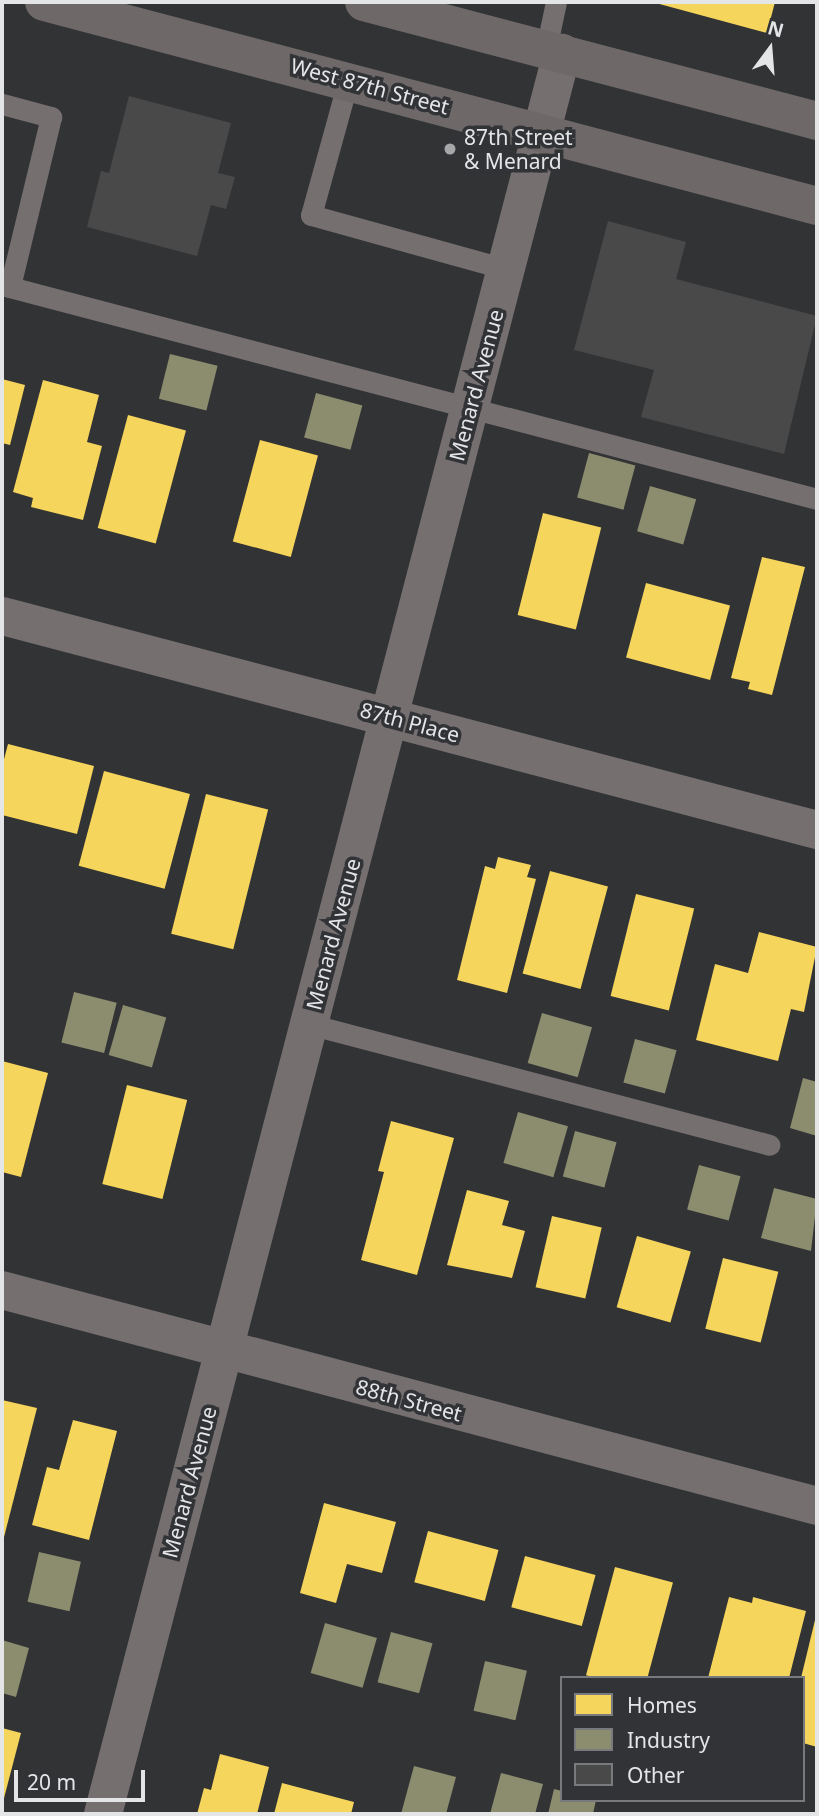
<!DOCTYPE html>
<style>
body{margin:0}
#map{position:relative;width:819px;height:1816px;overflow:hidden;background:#323335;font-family:"Noto Sans",sans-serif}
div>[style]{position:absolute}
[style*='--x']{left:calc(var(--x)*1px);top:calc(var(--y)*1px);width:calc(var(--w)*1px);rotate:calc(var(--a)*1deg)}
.homes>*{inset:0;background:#f6d55c;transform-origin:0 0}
.industry>*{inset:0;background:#8c8c6e;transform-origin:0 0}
.building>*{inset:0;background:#49494a}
.service>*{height:21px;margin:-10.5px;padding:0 10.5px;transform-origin:10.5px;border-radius:10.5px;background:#756f70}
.minor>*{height:38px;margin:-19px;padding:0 19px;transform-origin:19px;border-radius:19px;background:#756f70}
.secondary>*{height:38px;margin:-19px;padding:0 19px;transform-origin:19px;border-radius:19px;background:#6e6968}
.dots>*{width:19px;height:19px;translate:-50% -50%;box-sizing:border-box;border:4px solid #313336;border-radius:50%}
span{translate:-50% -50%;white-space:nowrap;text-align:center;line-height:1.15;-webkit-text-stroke:7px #313336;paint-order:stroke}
.street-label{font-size:21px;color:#e4e5e7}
.poi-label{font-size:21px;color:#e4e5e7}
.left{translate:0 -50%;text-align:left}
.frame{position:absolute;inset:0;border:4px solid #e4e5e7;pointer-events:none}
.legend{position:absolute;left:560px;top:1676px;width:245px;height:126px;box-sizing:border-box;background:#313336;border:2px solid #797a7d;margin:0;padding:9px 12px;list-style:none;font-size:21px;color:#e4e5e7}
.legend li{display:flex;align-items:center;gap:14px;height:35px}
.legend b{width:35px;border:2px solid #797a7d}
.north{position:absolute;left:735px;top:14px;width:70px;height:70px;-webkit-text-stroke:5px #313336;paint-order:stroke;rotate:16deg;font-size:19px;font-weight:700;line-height:28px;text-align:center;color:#e4e5e7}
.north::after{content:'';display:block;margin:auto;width:24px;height:32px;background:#e4e5e7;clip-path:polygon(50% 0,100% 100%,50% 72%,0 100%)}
.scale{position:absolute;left:14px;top:1770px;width:131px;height:32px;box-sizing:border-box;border:4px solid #e4e5e7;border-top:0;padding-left:9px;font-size:21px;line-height:24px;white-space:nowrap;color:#e4e5e7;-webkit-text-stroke:5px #313336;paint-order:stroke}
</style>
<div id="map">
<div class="homes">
<i style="clip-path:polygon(652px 2px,775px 2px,767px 33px)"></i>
<i style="clip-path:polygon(2px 379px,25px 385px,10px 445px,2px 443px)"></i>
<i style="clip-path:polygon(43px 380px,99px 395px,87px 442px,102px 446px,83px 520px,31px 507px,33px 498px,13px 492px)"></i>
<i style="left:128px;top:415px;width:60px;height:117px;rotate:15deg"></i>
<i style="left:260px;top:440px;width:60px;height:105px;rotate:15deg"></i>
<i style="left:543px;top:513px;width:60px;height:105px;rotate:14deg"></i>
<i style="clip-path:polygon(762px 557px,805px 567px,772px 695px,748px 689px,750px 682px,731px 678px)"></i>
<i style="left:646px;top:583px;width:87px;height:77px;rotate:15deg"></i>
<i style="clip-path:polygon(8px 744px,94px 766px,77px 834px,2px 815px,2px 767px)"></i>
<i style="left:104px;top:771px;width:89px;height:98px;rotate:15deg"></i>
<i style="left:206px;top:794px;width:64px;height:144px;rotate:14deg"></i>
<i style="clip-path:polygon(498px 857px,531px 865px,527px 877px,536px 879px,507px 993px,457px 980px,485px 866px,495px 869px)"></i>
<i style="left:550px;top:871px;width:60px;height:106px;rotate:15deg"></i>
<i style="left:636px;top:894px;width:60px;height:105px;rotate:14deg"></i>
<i style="clip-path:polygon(759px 932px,817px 947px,804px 1012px,791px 1009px,778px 1061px,696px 1040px,715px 964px,748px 973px)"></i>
<i style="clip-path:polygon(2px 1061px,48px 1073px,21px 1177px,2px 1172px)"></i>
<i style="left:127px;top:1085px;width:62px;height:102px;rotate:14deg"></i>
<i style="clip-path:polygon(391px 1121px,454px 1138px,417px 1275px,361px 1260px,384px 1172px,378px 1171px)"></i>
<i style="clip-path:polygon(467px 1190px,509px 1201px,502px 1225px,525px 1231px,512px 1278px,447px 1265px)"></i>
<i style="left:552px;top:1216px;width:51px;height:73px;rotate:13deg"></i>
<i style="left:637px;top:1236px;width:56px;height:74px;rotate:16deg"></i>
<i style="left:723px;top:1258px;width:57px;height:73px;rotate:14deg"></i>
<i style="clip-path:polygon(2px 1400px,37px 1408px,3px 1541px,2px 1541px)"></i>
<i style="clip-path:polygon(73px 1420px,117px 1431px,89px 1540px,32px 1525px,47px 1467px,59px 1470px)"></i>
<i style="clip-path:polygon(324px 1503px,396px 1522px,382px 1573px,347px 1564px,336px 1603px,300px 1593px)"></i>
<i style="left:428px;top:1531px;width:73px;height:53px;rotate:15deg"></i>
<i style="left:525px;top:1556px;width:73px;height:53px;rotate:15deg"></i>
<i style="left:615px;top:1567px;width:60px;height:112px;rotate:15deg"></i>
<i style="clip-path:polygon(729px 1597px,752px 1603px,753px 1597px,806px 1611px,789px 1678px,708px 1678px)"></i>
<i style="clip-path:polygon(815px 1620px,817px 1621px,817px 1747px,803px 1743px,801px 1678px)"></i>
<i style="clip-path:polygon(2px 1728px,21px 1733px,3px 1802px,2px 1802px)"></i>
<i style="clip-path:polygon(220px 1754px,269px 1767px,257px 1814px,197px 1814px,204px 1788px,211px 1790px)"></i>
<i style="clip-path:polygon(282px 1783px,354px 1802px,351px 1814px,274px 1814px)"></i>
</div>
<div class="industry">
<i style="left:170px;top:354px;width:49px;height:46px;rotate:14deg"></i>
<i style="left:316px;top:393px;width:48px;height:46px;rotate:15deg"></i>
<i style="left:589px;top:453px;width:48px;height:46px;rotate:15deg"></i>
<i style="left:650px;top:486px;width:48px;height:47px;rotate:16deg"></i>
<i style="left:74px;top:992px;width:44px;height:52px;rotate:14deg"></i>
<i style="left:123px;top:1005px;width:45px;height:52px;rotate:16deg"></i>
<i style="left:542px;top:1013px;width:52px;height:52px;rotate:16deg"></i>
<i style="left:635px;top:1039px;width:43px;height:45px;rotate:15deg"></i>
<i style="clip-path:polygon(803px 1078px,817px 1082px,817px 1136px,790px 1128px)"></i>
<i style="left:518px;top:1112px;width:52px;height:53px;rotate:16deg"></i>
<i style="left:575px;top:1131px;width:43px;height:47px;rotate:15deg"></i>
<i style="left:699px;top:1165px;width:43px;height:46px;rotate:15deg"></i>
<i style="clip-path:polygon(774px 1188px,817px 1199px,811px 1251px,761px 1238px)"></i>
<i style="left:39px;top:1552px;width:43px;height:51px;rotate:13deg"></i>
<i style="left:325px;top:1623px;width:54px;height:52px;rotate:16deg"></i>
<i style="left:391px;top:1632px;width:43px;height:52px;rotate:15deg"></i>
<i style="clip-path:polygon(2px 1640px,29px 1648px,16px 1697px,2px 1693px)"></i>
<i style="left:485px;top:1661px;width:43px;height:51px;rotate:13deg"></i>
<i style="clip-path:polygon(414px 1766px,456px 1777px,446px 1814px,401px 1814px)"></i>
<i style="clip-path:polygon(501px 1773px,543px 1784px,535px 1814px,490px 1814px)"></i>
<i style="clip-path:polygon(554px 1789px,562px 1791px,562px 1800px,596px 1800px,593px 1814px,548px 1814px)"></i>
</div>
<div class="building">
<i style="clip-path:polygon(129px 96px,231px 123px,218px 173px,235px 177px,226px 209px,211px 205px,197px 256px,87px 227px,101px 171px,109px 173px)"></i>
<i style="clip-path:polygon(608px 221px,686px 242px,676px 279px,817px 316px,784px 454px,641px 417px,654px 370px,574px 350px)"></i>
</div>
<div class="service">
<i style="--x:546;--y:49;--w:48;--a:-78"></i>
<i style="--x:348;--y:81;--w:139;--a:105.4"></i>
<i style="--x:311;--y:215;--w:202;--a:15.5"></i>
<i style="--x:2;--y:104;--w:51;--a:14.9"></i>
<i style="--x:51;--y:117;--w:175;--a:103.6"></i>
<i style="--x:2;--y:285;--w:843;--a:14.71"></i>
<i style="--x:309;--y:1024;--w:476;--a:14.7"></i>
</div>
<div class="minor">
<i style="--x:2;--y:616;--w:843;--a:14.71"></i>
<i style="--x:2;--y:1290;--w:843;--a:14.84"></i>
<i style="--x:103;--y:1814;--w:1820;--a:-75.39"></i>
</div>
<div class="secondary">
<i style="--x:44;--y:2;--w:799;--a:14.78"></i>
<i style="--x:364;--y:2;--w:468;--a:14.7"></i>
</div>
<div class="dots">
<i style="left:450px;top:149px;background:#a6a7a9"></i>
</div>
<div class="street-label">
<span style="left:370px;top:86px;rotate:15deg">West 87th Street</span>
<span style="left:476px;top:385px;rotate:-75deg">Menard Avenue</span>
<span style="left:410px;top:722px;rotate:15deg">87th Place</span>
<span style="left:333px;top:934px;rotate:-75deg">Menard Avenue</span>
<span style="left:409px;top:1400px;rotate:15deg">88th Street</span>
<span style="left:189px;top:1482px;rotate:-75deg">Menard Avenue</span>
</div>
<div class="poi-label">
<span class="left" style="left:464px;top:149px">87th Street<br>&amp; Menard</span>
</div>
<div class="frame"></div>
<ul class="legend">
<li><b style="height:19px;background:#f6d55c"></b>Homes</li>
<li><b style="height:19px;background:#8c8c6e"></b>Industry</li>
<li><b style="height:19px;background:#49494a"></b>Other</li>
</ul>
<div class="north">N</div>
<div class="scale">20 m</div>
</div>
